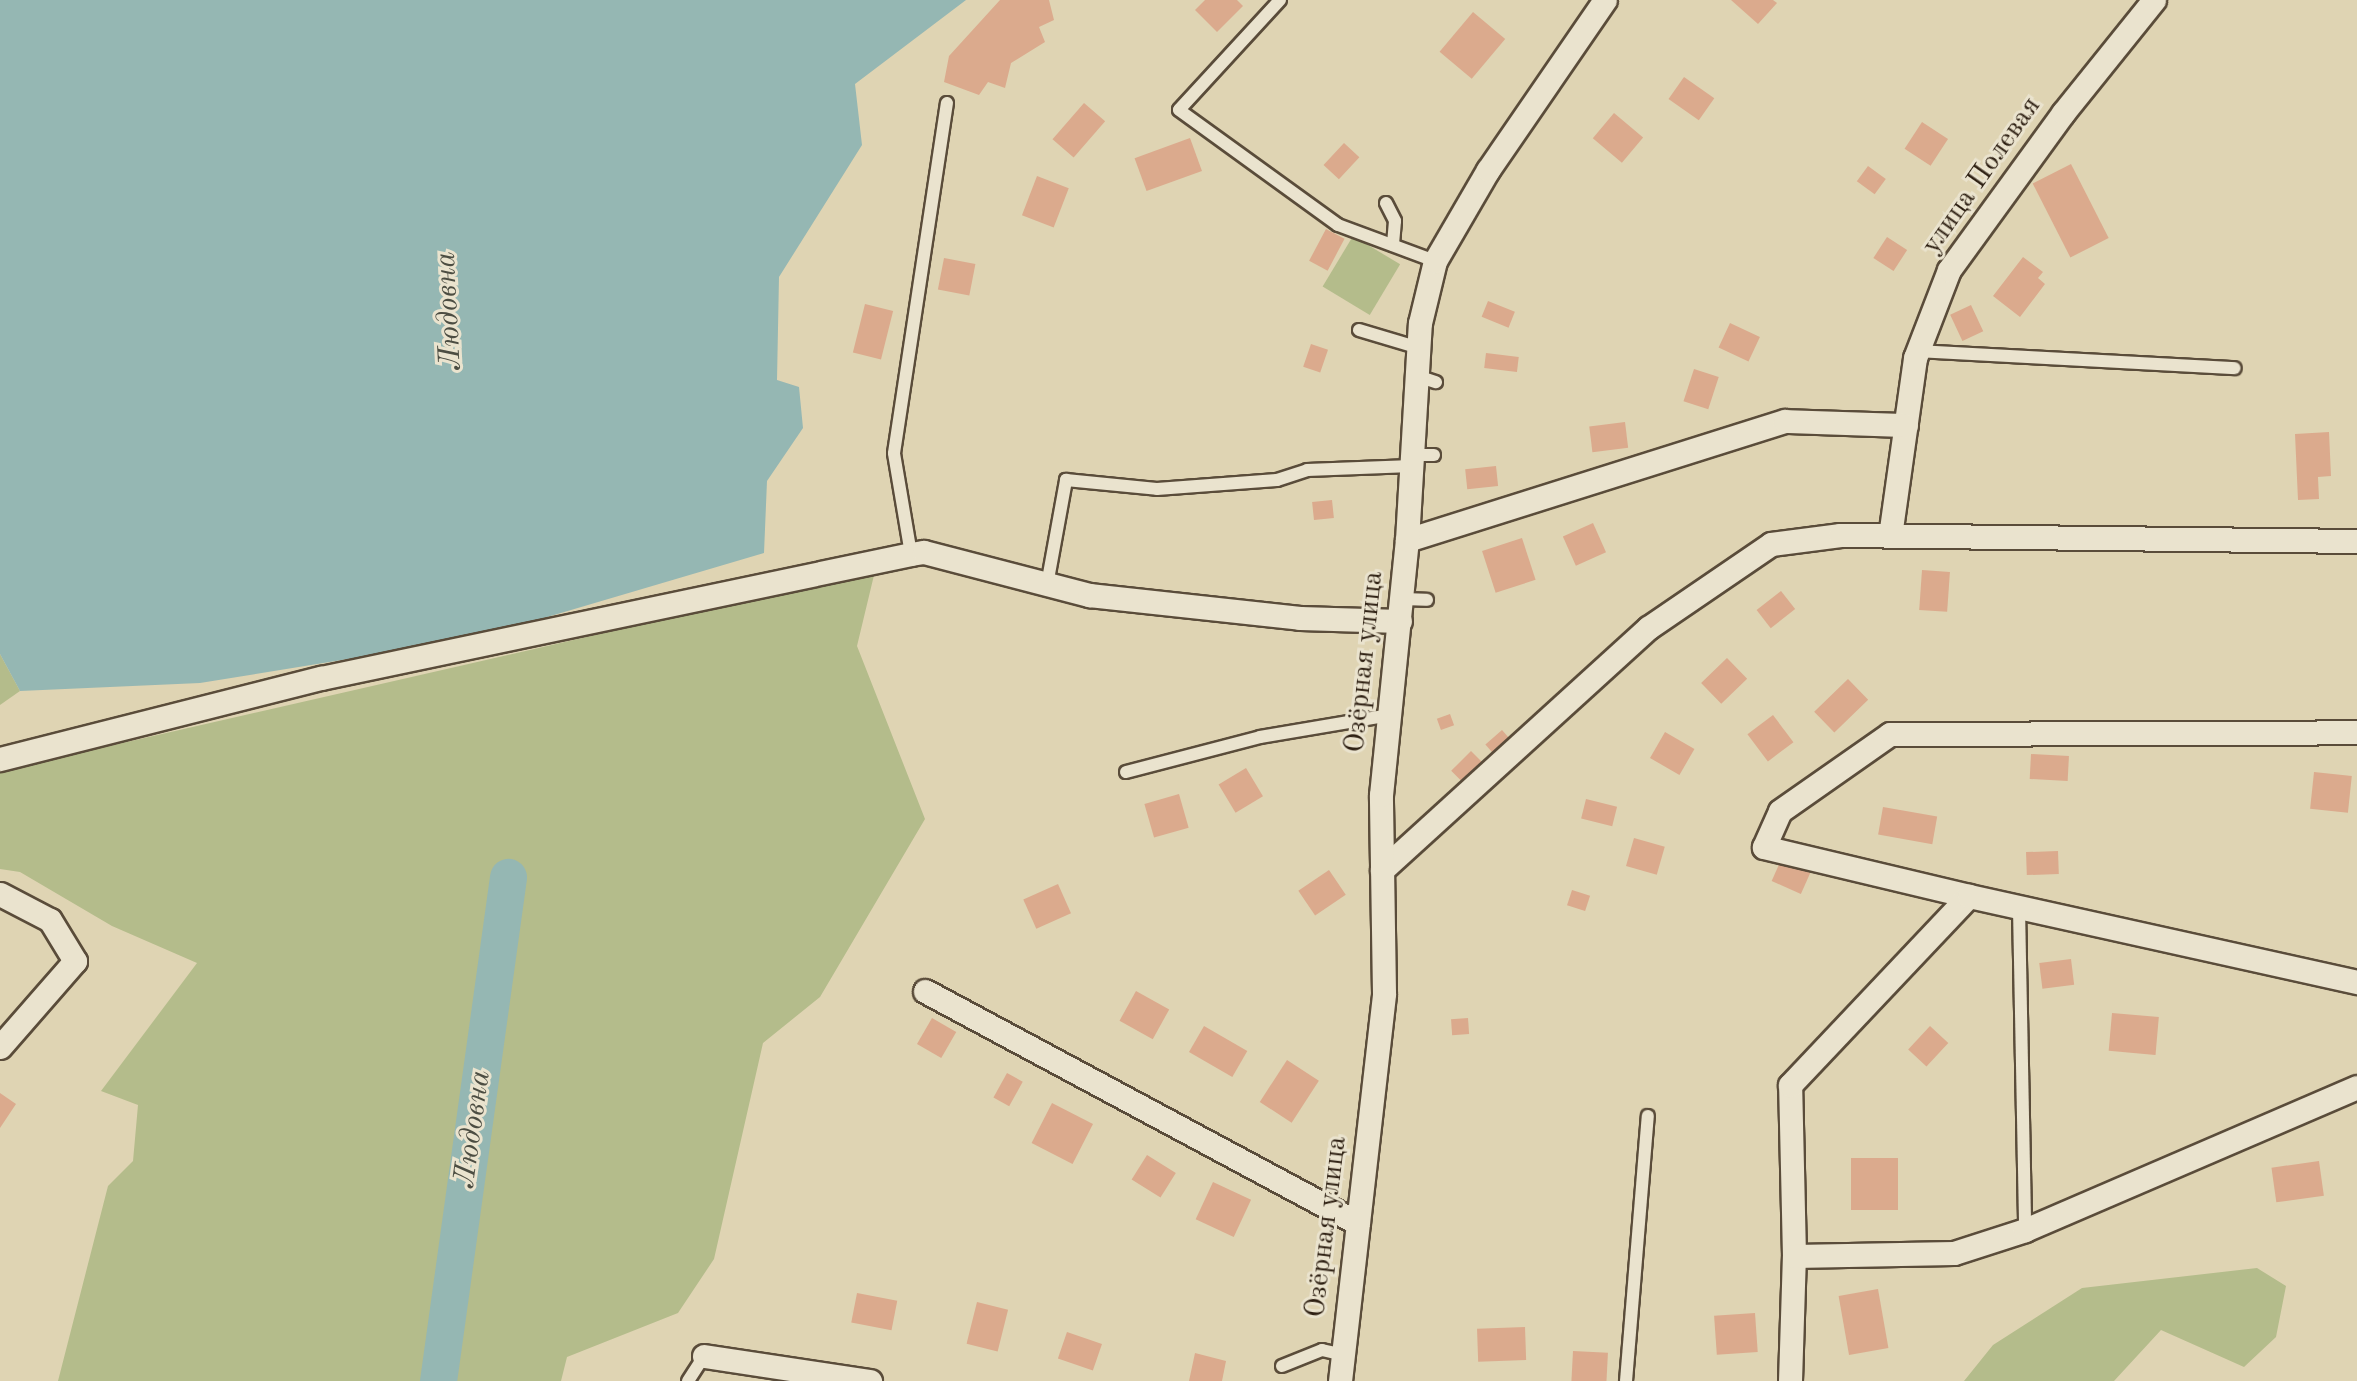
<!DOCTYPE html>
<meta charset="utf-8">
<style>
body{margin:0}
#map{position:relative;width:2357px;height:1381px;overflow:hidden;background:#dfd4b3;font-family:"Old Standard TT",serif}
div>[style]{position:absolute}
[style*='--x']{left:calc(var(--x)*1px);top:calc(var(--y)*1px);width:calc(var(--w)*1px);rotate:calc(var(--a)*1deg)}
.green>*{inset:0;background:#b4bc8b;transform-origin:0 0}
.water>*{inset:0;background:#95b7b3}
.river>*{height:37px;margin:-18.5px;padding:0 18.5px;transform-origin:18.5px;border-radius:18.5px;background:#95b7b3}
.building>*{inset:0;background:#dbaa8d;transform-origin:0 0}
.roads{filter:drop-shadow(2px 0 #5a4c3a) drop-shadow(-2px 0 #5a4c3a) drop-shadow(0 2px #5a4c3a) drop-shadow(0 -2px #5a4c3a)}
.lane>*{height:12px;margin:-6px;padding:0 6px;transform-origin:6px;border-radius:6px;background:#eae3ce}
.street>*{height:23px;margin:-11.5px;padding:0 11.5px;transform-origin:11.5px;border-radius:11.5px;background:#eae3ce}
span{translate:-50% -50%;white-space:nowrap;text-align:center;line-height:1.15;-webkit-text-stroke:6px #eae3ce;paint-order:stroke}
.street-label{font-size:28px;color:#2d1f12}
.water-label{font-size:30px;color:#4c4d42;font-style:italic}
</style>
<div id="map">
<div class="green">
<i style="left:1353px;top:236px;width:55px;height:59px;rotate:31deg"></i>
<i style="clip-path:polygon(875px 571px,857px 646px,925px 819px,820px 997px,763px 1043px,714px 1259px,678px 1313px,567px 1357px,561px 1381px,58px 1381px,108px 1186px,133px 1161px,138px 1105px,101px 1091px,197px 963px,112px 926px,20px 872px,0 869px,0 771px)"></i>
<i style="clip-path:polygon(0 654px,20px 691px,0 705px)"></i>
<i style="clip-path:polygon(2257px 1268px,2286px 1286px,2276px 1337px,2244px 1367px,2161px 1330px,2114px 1381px,1964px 1381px,1993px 1345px,2082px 1288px)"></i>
</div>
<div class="water">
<i style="clip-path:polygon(0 0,966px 0,855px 84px,862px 145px,779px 277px,777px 380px,799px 387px,803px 428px,767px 481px,764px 553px,527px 623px,385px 653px,200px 683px,20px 691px,0 654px)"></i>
</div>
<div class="river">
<i style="--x:438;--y:1381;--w:509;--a:-82.09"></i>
</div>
<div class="building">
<i style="clip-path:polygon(1000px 0,1049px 0,1054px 20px,1039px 27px,1045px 42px,1011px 63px,1005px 88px,988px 82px,979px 95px,944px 82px,949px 56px)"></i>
<i style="clip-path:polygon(1205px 0,1237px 0,1243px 6px,1217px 32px,1195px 10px)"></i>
<i style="clip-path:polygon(1731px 0,1773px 0,1777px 3px,1758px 24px)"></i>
<i style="left:1473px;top:12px;width:42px;height:52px;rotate:40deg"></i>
<i style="left:1684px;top:77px;width:37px;height:27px;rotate:35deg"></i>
<i style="left:1084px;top:103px;width:28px;height:48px;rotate:41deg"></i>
<i style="left:1614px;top:113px;width:38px;height:33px;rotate:40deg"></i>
<i style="left:1922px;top:122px;width:31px;height:32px;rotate:33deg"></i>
<i style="left:1190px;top:138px;width:35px;height:59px;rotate:70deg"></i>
<i style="left:1344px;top:143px;width:21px;height:30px;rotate:43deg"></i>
<i style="left:2071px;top:164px;width:83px;height:43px;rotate:63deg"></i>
<i style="left:1868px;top:166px;width:22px;height:19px;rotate:36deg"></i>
<i style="left:1037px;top:176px;width:34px;height:42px;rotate:21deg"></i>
<i style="left:1326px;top:229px;width:21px;height:36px;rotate:28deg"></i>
<i style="left:1887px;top:237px;width:24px;height:25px;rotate:33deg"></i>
<i style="clip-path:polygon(2023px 257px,2043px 272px,2038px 278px,2045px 284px,2020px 317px,1993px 296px)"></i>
<i style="left:944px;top:258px;width:32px;height:32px;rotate:11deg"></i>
<i style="left:1488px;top:301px;width:29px;height:17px;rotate:22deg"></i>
<i style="left:865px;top:304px;width:29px;height:50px;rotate:14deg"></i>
<i style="left:1971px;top:305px;width:29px;height:23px;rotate:65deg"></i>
<i style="left:1730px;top:323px;width:33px;height:27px;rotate:25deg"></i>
<i style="left:1311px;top:344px;width:18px;height:24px;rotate:19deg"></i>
<i style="left:1486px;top:353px;width:33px;height:15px;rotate:7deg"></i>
<i style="left:1694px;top:369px;width:26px;height:34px;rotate:18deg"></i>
<i style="left:1625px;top:422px;width:26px;height:36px;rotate:83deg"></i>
<i style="clip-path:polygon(2329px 432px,2331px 476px,2318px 477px,2319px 499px,2298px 500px,2295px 434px)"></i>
<i style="left:1496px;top:466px;width:20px;height:31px;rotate:84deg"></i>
<i style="left:1332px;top:500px;width:18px;height:20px;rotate:84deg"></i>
<i style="left:1593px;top:523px;width:32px;height:33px;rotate:66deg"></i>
<i style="left:1522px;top:538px;width:44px;height:42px;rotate:72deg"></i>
<i style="left:1922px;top:570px;width:28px;height:40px;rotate:4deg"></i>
<i style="left:1781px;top:591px;width:23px;height:31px;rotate:52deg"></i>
<i style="left:1727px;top:658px;width:29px;height:36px;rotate:46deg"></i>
<i style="left:1848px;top:679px;width:29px;height:47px;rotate:46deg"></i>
<i style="left:1450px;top:714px;width:12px;height:14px;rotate:70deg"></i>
<i style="left:1773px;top:715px;width:34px;height:32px;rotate:53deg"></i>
<i style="left:1502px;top:730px;width:11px;height:22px;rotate:49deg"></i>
<i style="left:1665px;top:732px;width:34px;height:30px;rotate:30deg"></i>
<i style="left:1471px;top:751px;width:18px;height:28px;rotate:45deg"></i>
<i style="left:2031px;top:754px;width:38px;height:25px;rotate:3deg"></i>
<i style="left:1246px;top:768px;width:33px;height:32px;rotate:59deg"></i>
<i style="left:2314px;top:772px;width:38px;height:37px;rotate:6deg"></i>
<i style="left:1179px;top:794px;width:35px;height:36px;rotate:74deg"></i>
<i style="left:1586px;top:799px;width:32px;height:20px;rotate:14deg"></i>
<i style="left:1883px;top:807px;width:55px;height:28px;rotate:10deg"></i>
<i style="left:1634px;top:838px;width:32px;height:29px;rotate:16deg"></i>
<i style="left:2058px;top:851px;width:23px;height:32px;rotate:88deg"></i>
<i style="left:1781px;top:860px;width:32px;height:23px;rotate:24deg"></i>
<i style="left:1329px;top:870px;width:30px;height:37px;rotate:56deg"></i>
<i style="left:1058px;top:884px;width:32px;height:38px;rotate:66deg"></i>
<i style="left:1572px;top:890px;width:19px;height:16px;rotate:18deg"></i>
<i style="left:2071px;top:959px;width:26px;height:32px;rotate:83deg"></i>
<i style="left:1136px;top:991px;width:38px;height:34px;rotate:29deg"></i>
<i style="left:2112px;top:1013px;width:47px;height:38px;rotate:5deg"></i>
<i style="left:932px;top:1018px;width:28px;height:30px;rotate:30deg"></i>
<i style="left:1468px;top:1018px;width:16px;height:17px;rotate:86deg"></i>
<i style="left:1204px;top:1026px;width:50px;height:30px;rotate:30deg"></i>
<i style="left:1930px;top:1026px;width:25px;height:32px;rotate:43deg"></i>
<i style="left:1287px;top:1060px;width:38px;height:50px;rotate:33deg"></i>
<i style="left:1007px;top:1073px;width:18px;height:28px;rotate:29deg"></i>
<i style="clip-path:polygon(0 1093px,16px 1104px,0 1128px)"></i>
<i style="left:1052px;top:1103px;width:46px;height:45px;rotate:27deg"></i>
<i style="left:1147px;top:1155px;width:34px;height:29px;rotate:32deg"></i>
<i style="left:1851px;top:1158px;width:47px;height:52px"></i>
<i style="left:2319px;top:1161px;width:35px;height:48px;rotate:82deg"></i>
<i style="left:1213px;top:1182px;width:42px;height:41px;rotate:25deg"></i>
<i style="left:1878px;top:1289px;width:60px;height:40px;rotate:80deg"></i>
<i style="left:857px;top:1293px;width:41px;height:30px;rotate:11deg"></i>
<i style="left:977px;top:1302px;width:32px;height:43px;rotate:14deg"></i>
<i style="left:1755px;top:1313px;width:39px;height:41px;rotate:86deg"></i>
<i style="left:1525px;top:1327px;width:33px;height:48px;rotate:88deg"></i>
<i style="left:1067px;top:1332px;width:37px;height:28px;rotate:19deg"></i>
<i style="left:1573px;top:1351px;width:35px;height:30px;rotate:3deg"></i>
<i style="clip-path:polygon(1195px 1353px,1226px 1361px,1222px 1381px,1189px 1381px)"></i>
</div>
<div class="roads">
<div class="lane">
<i style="--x:1280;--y:0;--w:149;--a:132.6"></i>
<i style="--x:1179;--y:110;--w:196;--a:35.9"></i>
<i style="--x:1338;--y:225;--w:103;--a:20.4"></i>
<i style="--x:1386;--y:203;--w:20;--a:63"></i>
<i style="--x:1395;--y:221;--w:24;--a:95"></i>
<i style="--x:1359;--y:330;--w:63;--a:16.7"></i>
<i style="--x:1918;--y:351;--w:317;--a:3.1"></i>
<i style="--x:1417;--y:376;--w:20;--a:18"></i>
<i style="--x:1413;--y:455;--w:21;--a:0"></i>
<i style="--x:911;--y:554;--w:102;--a:-99.6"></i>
<i style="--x:894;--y:453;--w:354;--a:-81.4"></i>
<i style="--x:1047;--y:585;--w:107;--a:-79.7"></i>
<i style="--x:1066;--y:480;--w:91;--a:5.6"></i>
<i style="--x:1157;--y:489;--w:120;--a:-4.3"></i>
<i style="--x:1277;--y:480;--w:32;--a:-18"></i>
<i style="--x:1307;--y:470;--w:105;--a:-2.2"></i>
<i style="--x:1402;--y:599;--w:25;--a:2"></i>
<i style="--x:1126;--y:772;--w:138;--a:-14.6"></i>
<i style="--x:1260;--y:737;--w:132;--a:-9.6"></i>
<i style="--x:2019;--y:908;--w:322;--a:88.9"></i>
<i style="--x:1282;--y:1366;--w:43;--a:-21.8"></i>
<i style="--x:1322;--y:1350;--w:22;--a:13"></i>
<i style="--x:688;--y:1381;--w:30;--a:-57"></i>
<i style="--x:1626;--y:1381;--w:266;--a:-85.3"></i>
</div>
<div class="street">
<i style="--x:1890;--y:536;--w:180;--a:-82"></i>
<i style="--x:1915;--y:358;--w:94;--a:-68.9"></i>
<i style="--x:1949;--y:270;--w:194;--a:-54"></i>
<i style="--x:2063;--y:113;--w:145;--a:-51.2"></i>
<i style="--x:1407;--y:540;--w:396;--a:-17.5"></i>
<i style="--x:1785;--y:421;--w:121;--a:1.9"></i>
<i style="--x:0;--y:759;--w:331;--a:-14.2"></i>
<i style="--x:321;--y:678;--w:603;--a:-11.87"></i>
<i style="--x:911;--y:554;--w:13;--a:-9"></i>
<i style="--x:924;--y:552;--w:171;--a:14.6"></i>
<i style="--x:1089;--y:595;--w:212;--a:6.2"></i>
<i style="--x:1300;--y:618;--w:100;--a:1.7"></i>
<i style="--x:1382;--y:870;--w:360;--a:-42.3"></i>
<i style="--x:1648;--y:628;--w:149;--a:-34.3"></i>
<i style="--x:1771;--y:544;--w:70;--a:-7.4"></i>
<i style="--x:1840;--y:535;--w:517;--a:0.66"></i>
<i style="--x:0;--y:894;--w:56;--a:27.5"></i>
<i style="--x:50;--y:920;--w:48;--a:58.6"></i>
<i style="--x:75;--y:961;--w:114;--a:131.1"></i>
<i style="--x:1969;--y:896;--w:211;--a:-166.6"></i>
<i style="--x:1764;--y:847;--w:39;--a:-66"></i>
<i style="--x:1780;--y:811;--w:134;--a:-35"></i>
<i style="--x:1890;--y:734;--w:467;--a:-0.2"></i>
<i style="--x:925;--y:991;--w:491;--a:28.2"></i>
<i style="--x:1794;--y:1256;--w:171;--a:-91.3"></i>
<i style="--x:1790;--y:1085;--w:260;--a:-46.6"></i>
<i style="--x:1969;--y:896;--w:397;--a:12.5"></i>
<i style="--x:704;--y:1356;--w:168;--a:8.6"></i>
<i style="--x:1340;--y:1381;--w:390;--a:-83.5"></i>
<i style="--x:1384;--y:993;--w:198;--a:-90.9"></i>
<i style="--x:1381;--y:795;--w:256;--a:-84.2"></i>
<i style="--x:1407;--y:540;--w:217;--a:-86.6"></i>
<i style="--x:1420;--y:323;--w:64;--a:-76.4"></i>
<i style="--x:1435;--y:261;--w:105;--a:-59.8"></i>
<i style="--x:1488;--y:170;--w:206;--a:-55.5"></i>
<i style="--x:1790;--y:1381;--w:125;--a:-88.2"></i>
<i style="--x:1794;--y:1256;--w:160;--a:-1.1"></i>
<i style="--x:1954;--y:1253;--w:75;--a:-17.9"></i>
<i style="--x:2025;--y:1230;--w:361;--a:-23.3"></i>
</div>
</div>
<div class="street-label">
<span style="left:1982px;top:176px;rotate:-55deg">улица Полевая</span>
<span style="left:1365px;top:662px;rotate:-84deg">Озёрная улица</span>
<span style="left:1327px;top:1227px;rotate:-83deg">Озёрная улица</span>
</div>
<div class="water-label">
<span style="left:449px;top:311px;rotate:-93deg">Людовна</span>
<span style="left:473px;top:1129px;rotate:-82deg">Людовна</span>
</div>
</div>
